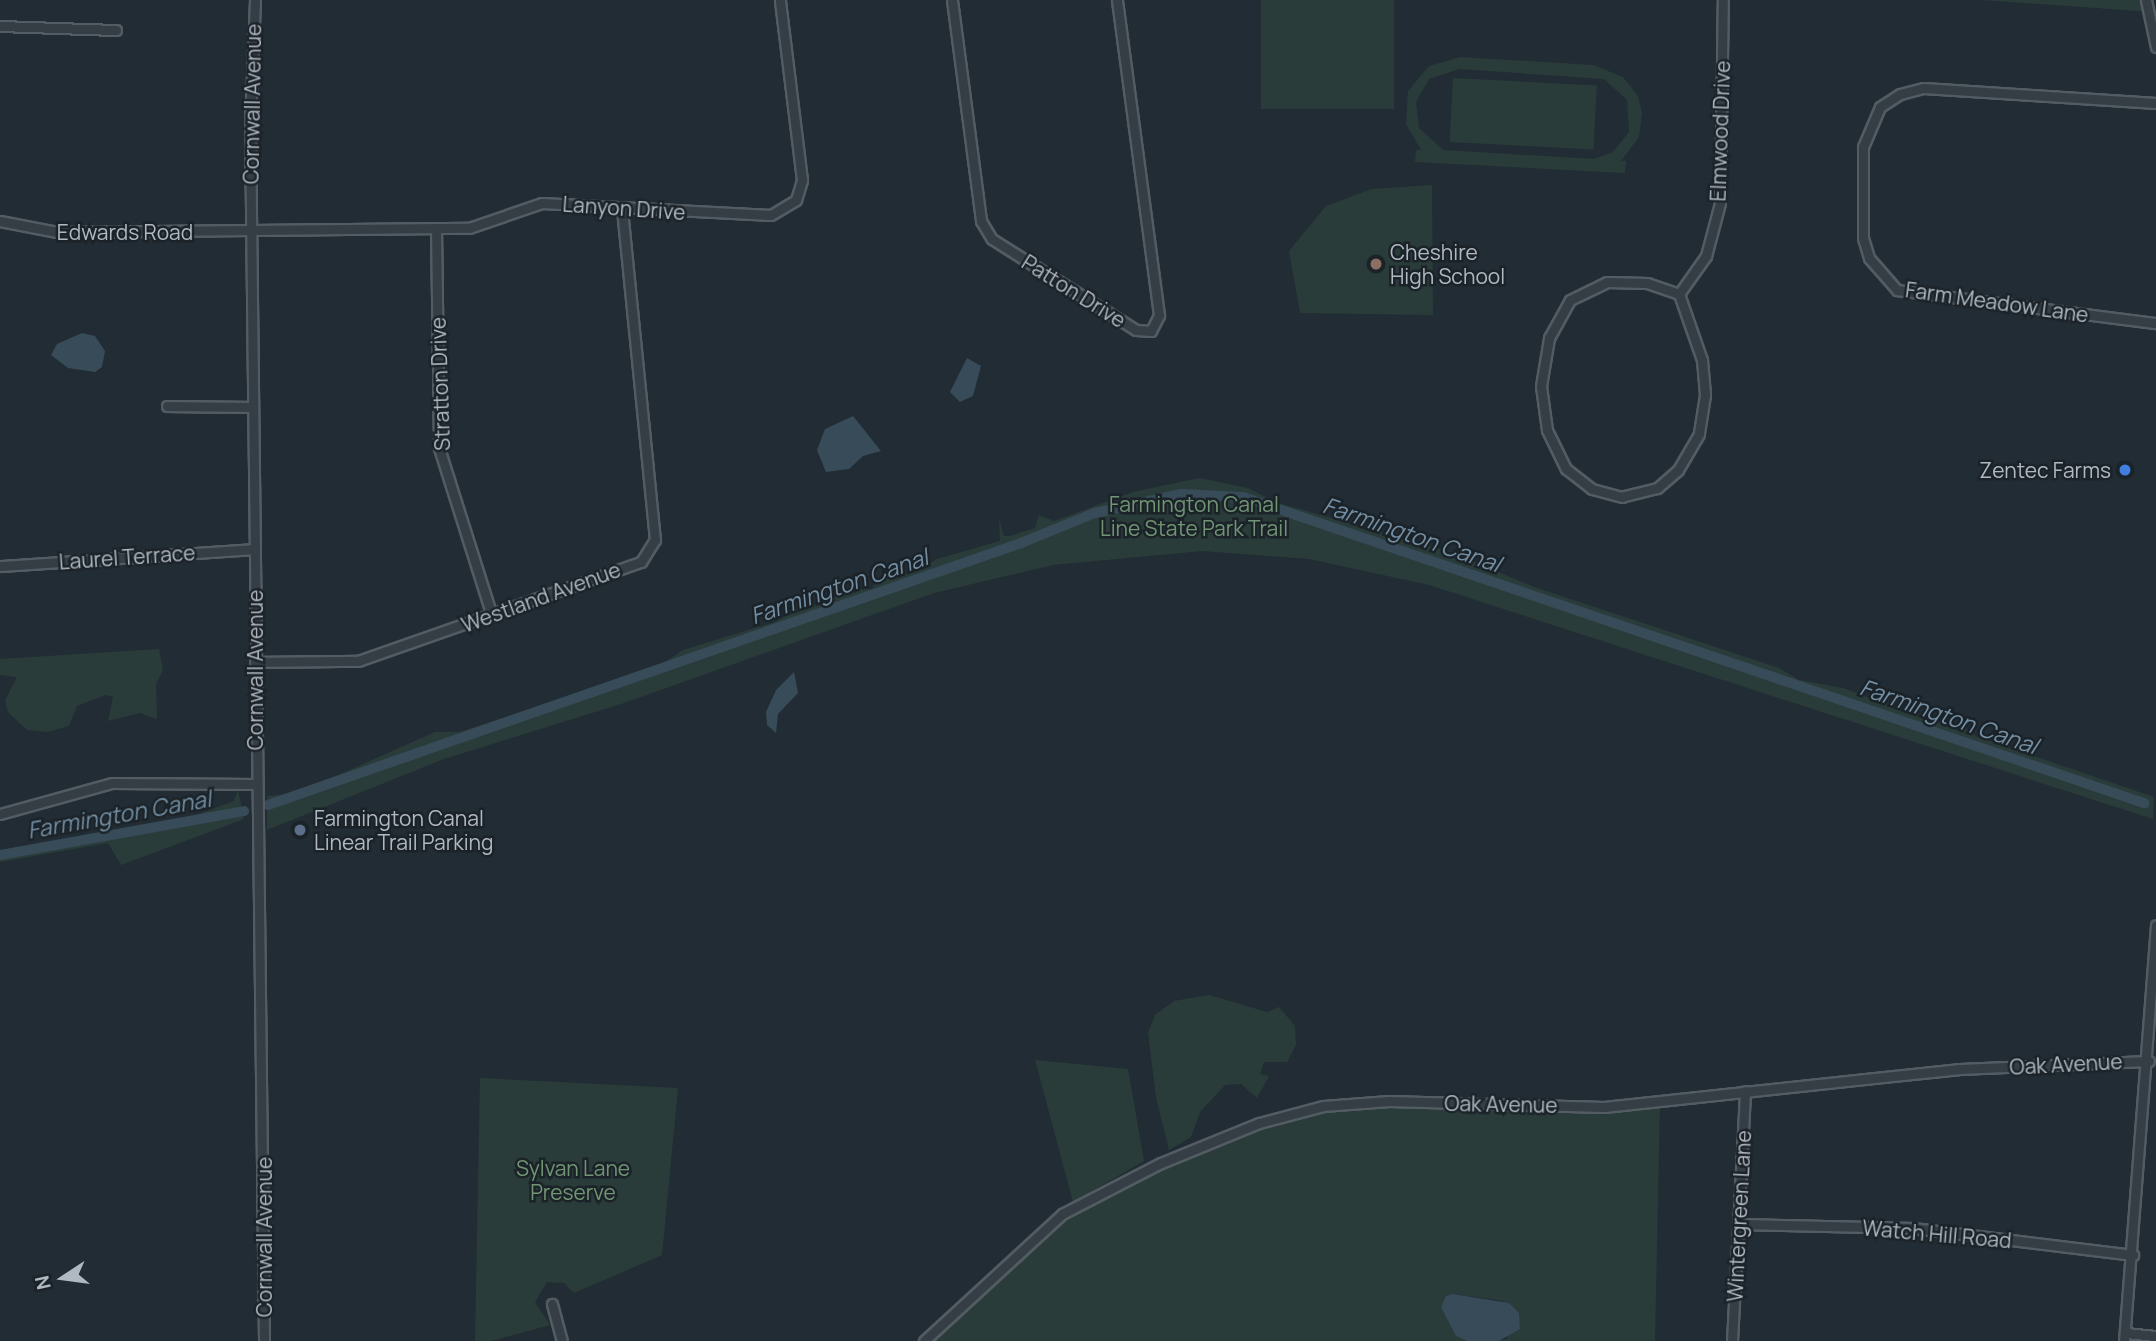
<!DOCTYPE html>
<style>
body{margin:0}
#map{position:relative;width:2156px;height:1341px;overflow:hidden;background:#222c34;font-family:Manrope,sans-serif}
div>[style]{position:absolute}
[style*='--x']{left:calc(var(--x)*1px);top:calc(var(--y)*1px);width:calc(var(--w)*1px);rotate:calc(var(--a)*1deg)}
.green>*{inset:0;background:#2a3c39;transform-origin:0 0}
.water>*{inset:0;background:#374b59}
.canal>*{height:10px;margin:-5px;padding:0 5px;transform-origin:5px;border-radius:5px;background:#374b59}
.roads{filter:drop-shadow(2px 0 #535c63) drop-shadow(-2px 0 #535c63) drop-shadow(0 2px #535c63) drop-shadow(0 -2px #535c63)}
.minor>*{height:9px;margin:-4.5px;padding:0 4.5px;transform-origin:4.5px;border-radius:4.5px;background:#353e45}
.dots>*{width:19px;height:19px;translate:-50% -50%;box-sizing:border-box;border:4px solid #1b2329;border-radius:50%}
span{translate:-50% -50%;white-space:nowrap;text-align:center;line-height:1.15;-webkit-text-stroke:5px #1b2329;paint-order:stroke}
.street-label{font-size:21px;color:#b0b9c2}
.poi-label{font-size:21px;color:#b0b9c2}
.left{translate:0 -50%;text-align:left}
.right{translate:-100% -50%;text-align:right}
.park-label{font-size:21px;color:#719574}
.water-label{font-size:23px;color:#738ea2;font-style:italic}
.north{position:absolute;left:28px;top:1243px;width:70px;height:70px;-webkit-text-stroke:5px #1b2329;paint-order:stroke;rotate:257deg;font-size:19px;font-weight:700;line-height:28px;text-align:center;color:#b0b9c2}
.north::after{content:'';display:block;margin:auto;width:24px;height:32px;background:#b0b9c2;clip-path:polygon(50% 0,100% 100%,50% 72%,0 100%)}
</style>
<div id="map">
<div class="green">
<i style="left:1261px;top:0;width:133px;height:109px"></i>
<i style="clip-path:polygon(1982px 0,2150px 0,2153px 12px)"></i>
<i style="clip-path:polygon(evenodd,1460px 57px,1593px 65px,1623px 77px,1638px 96px,1642px 113px,1639px 137px,1621px 161px,1626px 161px,1625px 173px,1415px 162px,1416px 150px,1421px 150px,1406px 124px,1408px 91px,1429px 66px,1460px 57px,1459px 69px,1604px 79px,1627px 100px,1629px 132px,1613px 152px,1594px 159px,1443px 150px,1419px 128px,1416px 102px,1429px 79px,1459px 69px)"></i>
<i style="left:1453px;top:78px;width:144px;height:64px;rotate:3deg"></i>
<i style="clip-path:polygon(1432px 185px,1433px 315px,1300px 313px,1289px 251px,1326px 206px,1372px 189px)"></i>
<i style="clip-path:polygon(1199px 478px,1248px 488px,1275px 502px,1451px 552px,1534px 587px,1779px 668px,1799px 680px,1843px 688px,1935px 723px,1960px 723px,1975px 736px,2154px 797px,2153px 819px,1429px 585px,1309px 559px,1202px 551px,1053px 565px,934px 593px,621px 704px,444px 759px,267px 830px,267px 796px,298px 793px,435px 732px,460px 732px,661px 665px,683px 650px,775px 622px,790px 613px,795px 602px,809px 607px,854px 589px,872px 589px,879px 579px,916px 572px,937px 559px,1000px 541px,999px 519px,1004px 536px,1010px 536px,1035px 528px,1039px 515px,1054px 521px,1133px 492px)"></i>
<i style="clip-path:polygon(159px 649px,163px 670px,156px 684px,157px 719px,140px 713px,108px 721px,113px 697px,106px 695px,77px 706px,69px 726px,47px 732px,27px 730px,8px 712px,5px 701px,17px 677px,0 675px,0 659px)"></i>
<i style="clip-path:polygon(238px 790px,244px 819px,121px 865px,108px 843px,0 862px,0 850px,196px 815px,234px 801px)"></i>
<i style="clip-path:polygon(1209px 995px,1267px 1012px,1279px 1007px,1295px 1026px,1296px 1045px,1287px 1062px,1264px 1062px,1260px 1074px,1269px 1076px,1257px 1098px,1241px 1084px,1225px 1085px,1200px 1112px,1191px 1137px,1169px 1150px,1156px 1097px,1148px 1033px,1155px 1015px,1174px 1001px)"></i>
<i style="clip-path:polygon(1035px 1060px,1128px 1069px,1144px 1161px,1073px 1202px)"></i>
<i style="clip-path:polygon(480px 1078px,678px 1088px,662px 1255px,574px 1293px,564px 1283px,547px 1282px,535px 1302px,550px 1325px,491px 1341px,475px 1341px)"></i>
<i style="clip-path:polygon(1389px 1101px,1604px 1107px,1660px 1101px,1655px 1341px,1499px 1341px,1507px 1339px,1503px 1301px,1453px 1294px,1456px 1336px,1467px 1341px,924px 1341px,1062px 1214px,1161px 1163px,1259px 1123px,1323px 1106px)"></i>
</div>
<div class="water">
<i style="clip-path:polygon(82px 333px,95px 336px,105px 351px,102px 367px,95px 372px,68px 368px,51px 355px,57px 344px)"></i>
<i style="clip-path:polygon(967px 358px,981px 366px,973px 396px,960px 402px,950px 392px)"></i>
<i style="clip-path:polygon(853px 416px,881px 451px,863px 456px,849px 469px,826px 472px,817px 450px,825px 429px)"></i>
<i style="clip-path:polygon(794px 672px,798px 693px,778px 714px,776px 733px,767px 725px,766px 712px,776px 690px)"></i>
<i style="clip-path:polygon(1453px 1294px,1509px 1303px,1519px 1313px,1520px 1329px,1499px 1341px,1467px 1341px,1456px 1336px,1441px 1307px,1446px 1296px)"></i>
</div>
<div class="canal">
<i style="--x:268;--y:805;--w:797;--a:-19.18"></i>
<i style="--x:1021;--y:543;--w:80;--a:-22.1"></i>
<i style="--x:1095;--y:513;--w:88;--a:-12.5"></i>
<i style="--x:1181;--y:494;--w:62;--a:2.8"></i>
<i style="--x:1243;--y:497;--w:952;--a:18.76"></i>
<i style="--x:0;--y:855;--w:248;--a:-10.2"></i>
</div>
<div class="roads">
<div class="minor">
<i style="--x:255;--y:0;--w:124;--a:92.3"></i>
<i style="--x:250;--y:124;--w:1217;--a:89.34"></i>
<i style="--x:952;--y:0;--w:223;--a:82.5"></i>
<i style="--x:981;--y:221;--w:21;--a:59"></i>
<i style="--x:992;--y:239;--w:170;--a:32.3"></i>
<i style="--x:1136;--y:330;--w:15;--a:4"></i>
<i style="--x:1151;--y:331;--w:18;--a:-63"></i>
<i style="--x:1159;--y:315;--w:318;--a:-97.6"></i>
<i style="--x:2146;--y:0;--w:48;--a:78"></i>
<i style="--x:0;--y:26;--w:116;--a:2"></i>
<i style="--x:2156;--y:103;--w:233;--a:-176.3"></i>
<i style="--x:1923;--y:88;--w:24;--a:165"></i>
<i style="--x:1900;--y:94;--w:24;--a:147"></i>
<i style="--x:1880;--y:107;--w:43;--a:113"></i>
<i style="--x:1863;--y:147;--w:91;--a:90"></i>
<i style="--x:1863;--y:238;--w:21;--a:73"></i>
<i style="--x:1869;--y:258;--w:43;--a:48.8"></i>
<i style="--x:1897;--y:290;--w:261;--a:7.3"></i>
<i style="--x:0;--y:221;--w:58;--a:10.9"></i>
<i style="--x:57;--y:232;--w:412;--a:-0.6"></i>
<i style="--x:469;--y:228;--w:77;--a:-18.9"></i>
<i style="--x:542;--y:203;--w:229;--a:3"></i>
<i style="--x:771;--y:215;--w:29;--a:-31"></i>
<i style="--x:796;--y:200;--w:21;--a:-73"></i>
<i style="--x:802;--y:180;--w:181;--a:-97"></i>
<i style="--x:436;--y:228;--w:220;--a:89.2"></i>
<i style="--x:439;--y:448;--w:176;--a:72.5"></i>
<i style="--x:1607;--y:282;--w:40;--a:1.4"></i>
<i style="--x:1647;--y:283;--w:34;--a:19"></i>
<i style="--x:1679;--y:294;--w:70;--a:70.8"></i>
<i style="--x:1702;--y:360;--w:35;--a:85"></i>
<i style="--x:1705;--y:395;--w:39;--a:99"></i>
<i style="--x:1699;--y:434;--w:42;--a:120.3"></i>
<i style="--x:1678;--y:470;--w:28;--a:139"></i>
<i style="--x:1657;--y:488;--w:36;--a:166"></i>
<i style="--x:1622;--y:497;--w:31;--a:-165"></i>
<i style="--x:1592;--y:489;--w:33;--a:-142"></i>
<i style="--x:1566;--y:469;--w:43;--a:-116"></i>
<i style="--x:1547;--y:430;--w:44;--a:-97.8"></i>
<i style="--x:1541;--y:386;--w:49;--a:-80.5"></i>
<i style="--x:1549;--y:338;--w:43;--a:-61.1"></i>
<i style="--x:1570;--y:300;--w:41;--a:-25.9"></i>
<i style="--x:1679;--y:294;--w:47;--a:-54.6"></i>
<i style="--x:1706;--y:256;--w:55;--a:-75.2"></i>
<i style="--x:1720;--y:203;--w:203;--a:-89.2"></i>
<i style="--x:167;--y:406;--w:86;--a:0.7"></i>
<i style="--x:0;--y:566;--w:255;--a:-3.8"></i>
<i style="--x:255;--y:662;--w:103;--a:-0.6"></i>
<i style="--x:358;--y:661;--w:300;--a:-19.3"></i>
<i style="--x:641;--y:562;--w:26;--a:-58"></i>
<i style="--x:655;--y:540;--w:333;--a:-95.7"></i>
<i style="--x:0;--y:814;--w:116;--a:-15.5"></i>
<i style="--x:112;--y:783;--w:143;--a:0.4"></i>
<i style="--x:1739;--y:1224;--w:174;--a:1.3"></i>
<i style="--x:1913;--y:1228;--w:222;--a:7"></i>
<i style="--x:552;--y:1304;--w:38;--a:75"></i>
<i style="--x:2126;--y:1333;--w:30;--a:6"></i>
<i style="--x:924;--y:1341;--w:188;--a:-42.6"></i>
<i style="--x:1062;--y:1214;--w:111;--a:-27.3"></i>
<i style="--x:1161;--y:1163;--w:106;--a:-22.2"></i>
<i style="--x:1259;--y:1123;--w:66;--a:-14.9"></i>
<i style="--x:1323;--y:1106;--w:66;--a:-4.3"></i>
<i style="--x:1389;--y:1101;--w:215;--a:1.6"></i>
<i style="--x:1604;--y:1107;--w:356;--a:-6.1"></i>
<i style="--x:1958;--y:1069;--w:191;--a:-2.4"></i>
<i style="--x:1732;--y:1341;--w:250;--a:-87"></i>
<i style="--x:2124;--y:1341;--w:417;--a:-85.6"></i>
</div>
</div>
<div class="dots">
<i style="left:1376px;top:264px;background:#8d6e63"></i>
<i style="left:2125px;top:470px;background:#3f7fe0"></i>
<i style="left:300px;top:830px;background:#5c6f8a"></i>
</div>
<div class="street-label">
<span style="left:252px;top:104px;rotate:-89deg">Cornwall Avenue</span>
<span style="left:1720px;top:131px;rotate:-88deg">Elmwood Drive</span>
<span style="left:624px;top:208px;rotate:4deg">Lanyon Drive</span>
<span style="left:125px;top:232px">Edwards Road</span>
<span style="left:1074px;top:291px;rotate:32deg">Patton Drive</span>
<span style="left:1997px;top:302px;rotate:8deg">Farm Meadow Lane</span>
<span style="left:440px;top:384px;rotate:-92deg">Stratton Drive</span>
<span style="left:127px;top:557px;rotate:-4deg">Laurel Terrace</span>
<span style="left:541px;top:597px;rotate:-20deg">Westland Avenue</span>
<span style="left:255px;top:670px;rotate:-90deg">Cornwall Avenue</span>
<span style="left:2066px;top:1064px;rotate:-3deg">Oak Avenue</span>
<span style="left:1501px;top:1104px;rotate:1deg">Oak Avenue</span>
<span style="left:1739px;top:1216px;rotate:-87deg">Wintergreen Lane</span>
<span style="left:1937px;top:1234px;rotate:5deg">Watch Hill Road</span>
<span style="left:264px;top:1237px;rotate:-90deg">Cornwall Avenue</span>
</div>
<div class="poi-label">
<span class="left" style="left:1390px;top:264px">Cheshire<br>High School</span>
<span class="right" style="left:2111px;top:470px">Zentec Farms</span>
<span class="left" style="left:314px;top:830px">Farmington Canal<br>Linear Trail Parking</span>
</div>
<div class="park-label">
<span style="left:1194px;top:516px">Farmington Canal<br>Line State Park Trail</span>
<span style="left:573px;top:1180px">Sylvan Lane<br>Preserve</span>
</div>
<div class="water-label">
<span style="left:1412px;top:534px;rotate:19deg">Farmington Canal</span>
<span style="left:839px;top:586px;rotate:-19deg">Farmington Canal</span>
<span style="left:1949px;top:716px;rotate:19deg">Farmington Canal</span>
<span style="left:119px;top:814px;rotate:-10deg">Farmington Canal</span>
</div>
<div class="north">N</div>
</div>
